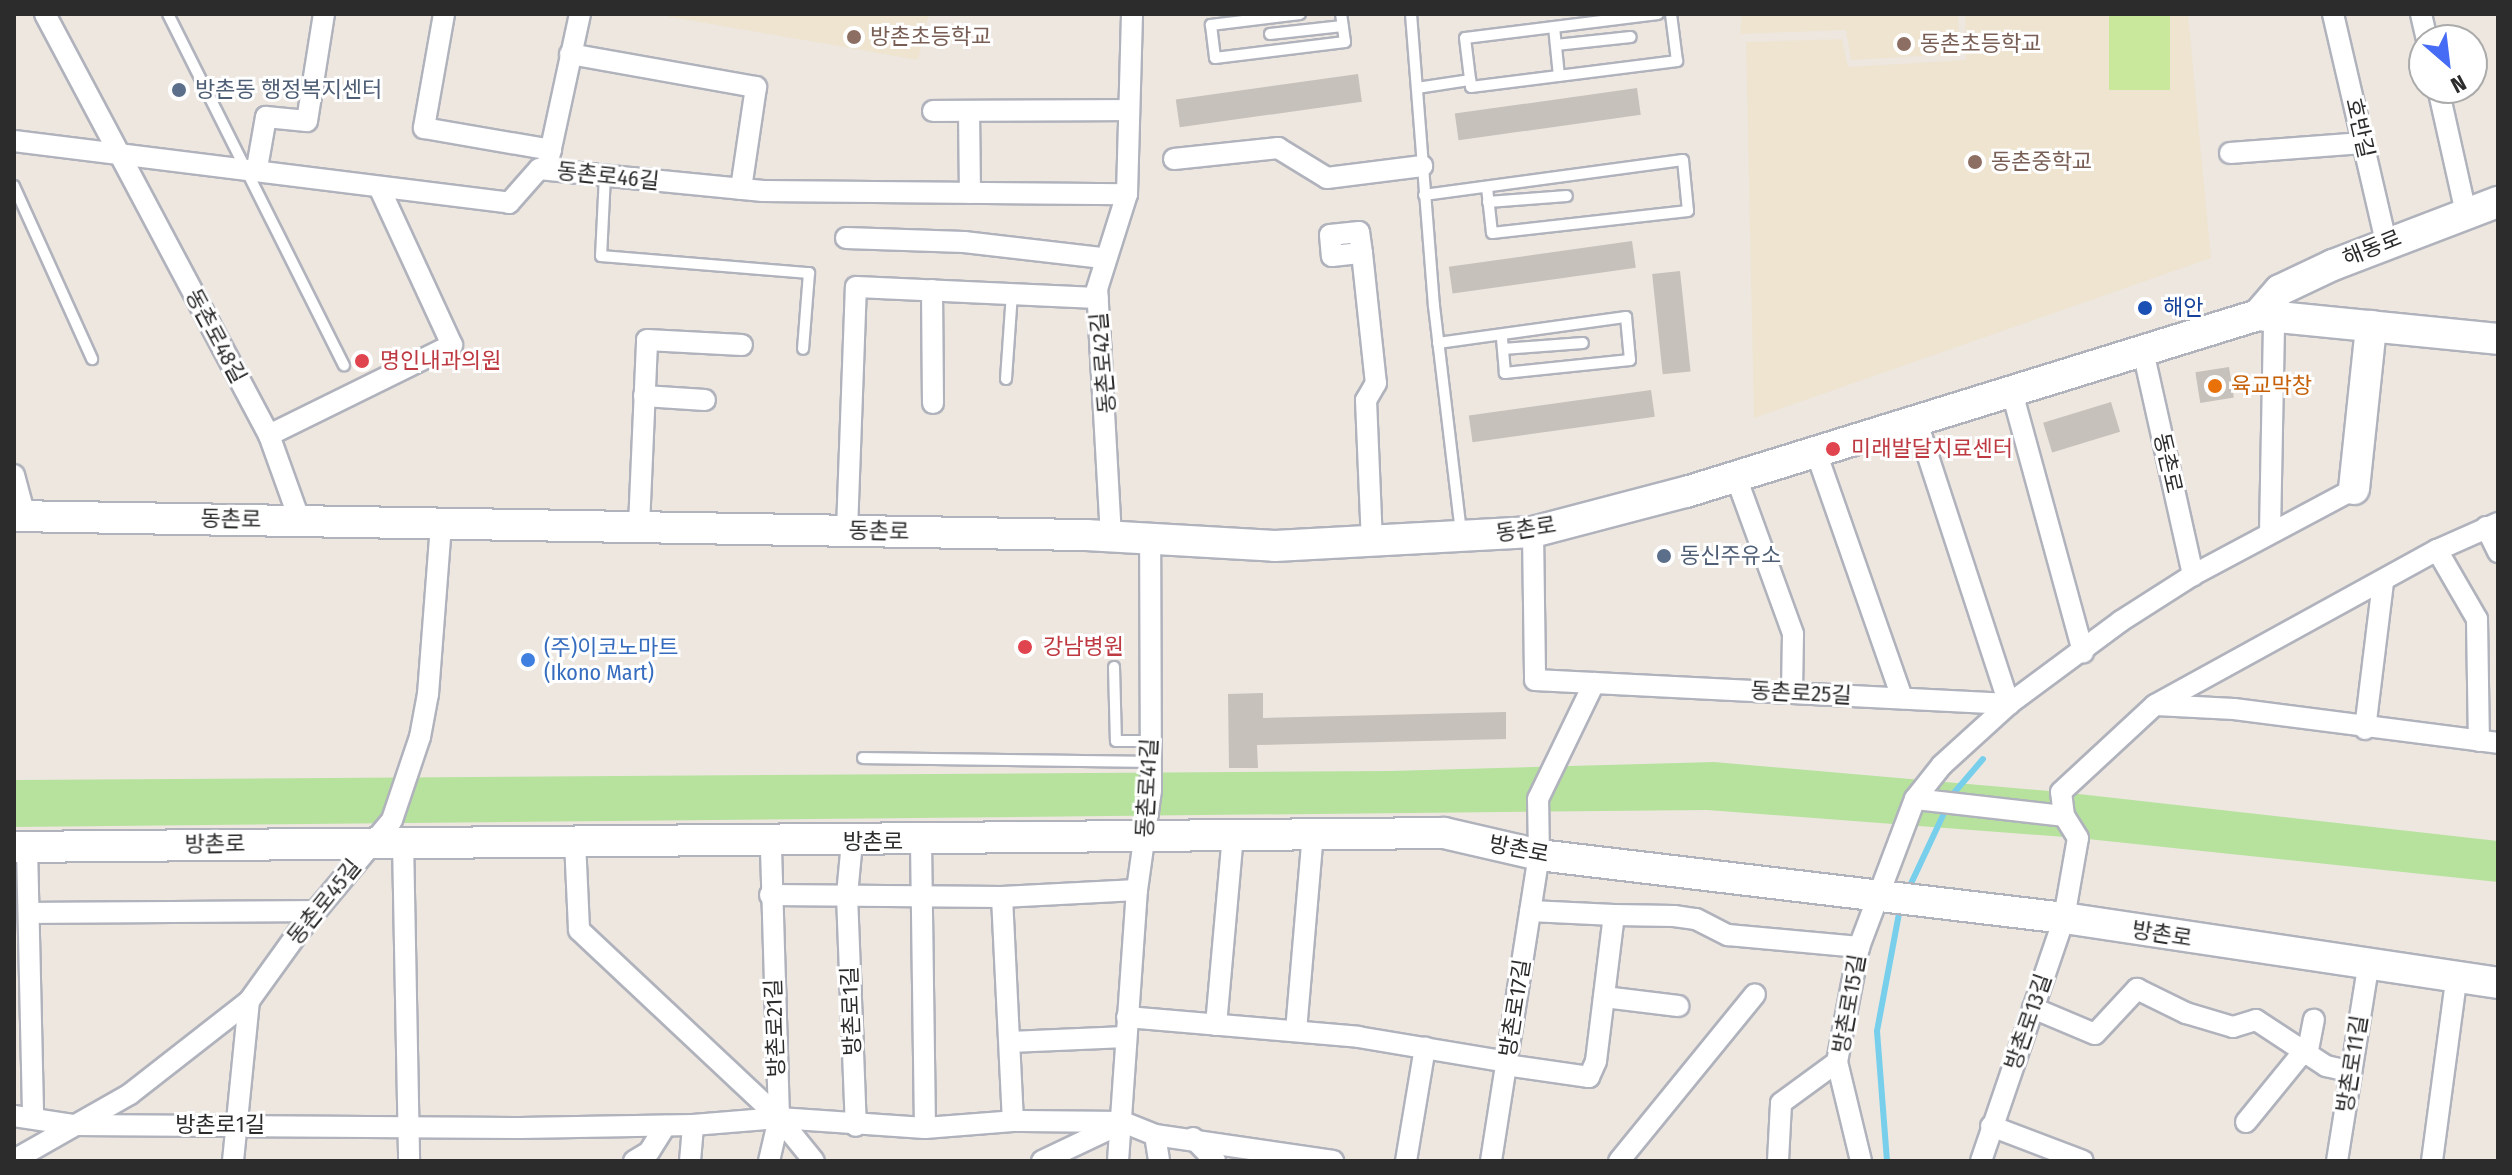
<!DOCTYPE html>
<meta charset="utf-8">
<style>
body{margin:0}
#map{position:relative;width:2512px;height:1175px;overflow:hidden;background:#ede7e0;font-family:"Fira Sans Condensed","Noto Sans KR",sans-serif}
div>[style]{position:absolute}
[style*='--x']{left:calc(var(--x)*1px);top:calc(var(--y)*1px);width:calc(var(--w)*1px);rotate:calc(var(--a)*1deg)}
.education>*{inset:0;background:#eee4d0}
.green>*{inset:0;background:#b7e29e}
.pitch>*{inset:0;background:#c9e89b;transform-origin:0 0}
.stream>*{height:6px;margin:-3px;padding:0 3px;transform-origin:3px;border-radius:3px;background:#77cfeb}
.building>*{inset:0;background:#c6c1bb;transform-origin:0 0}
.roads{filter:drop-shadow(2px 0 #b0b2bc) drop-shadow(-2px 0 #b0b2bc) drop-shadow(0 2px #b0b2bc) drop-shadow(0 -2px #b0b2bc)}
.lane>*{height:10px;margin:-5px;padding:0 5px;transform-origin:5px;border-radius:5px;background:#fff}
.street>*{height:20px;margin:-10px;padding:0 10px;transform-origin:10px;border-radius:10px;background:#fff}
.secondary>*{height:30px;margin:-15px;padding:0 15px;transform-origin:15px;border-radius:15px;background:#fff}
.dots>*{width:22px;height:22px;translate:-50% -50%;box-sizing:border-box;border:4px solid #fff;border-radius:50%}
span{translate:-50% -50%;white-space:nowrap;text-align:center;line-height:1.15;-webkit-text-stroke:6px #fff;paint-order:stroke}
.education-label{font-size:22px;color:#785e54}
.left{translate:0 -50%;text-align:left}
.service-label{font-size:22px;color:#4e5e75}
.street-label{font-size:22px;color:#2c2c2c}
.transit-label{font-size:22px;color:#164399}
.health-label{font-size:22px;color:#be3a42}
.food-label{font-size:22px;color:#c56008}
.shop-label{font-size:22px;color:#366cbe}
.frame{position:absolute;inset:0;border:16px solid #2c2c2c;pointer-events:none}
.north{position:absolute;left:2408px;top:24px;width:80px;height:80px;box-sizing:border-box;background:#fff;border:2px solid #ababab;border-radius:50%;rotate:152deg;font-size:22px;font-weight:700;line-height:32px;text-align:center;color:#2c2c2c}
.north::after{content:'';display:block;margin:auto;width:28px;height:36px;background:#466bf4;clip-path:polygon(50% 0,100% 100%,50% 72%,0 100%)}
</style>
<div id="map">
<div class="education">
<i style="clip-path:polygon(654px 14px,929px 14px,918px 60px)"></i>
<i style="clip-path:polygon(1742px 14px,1958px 14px,1960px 54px,1851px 60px,1846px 30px,1740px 34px)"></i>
<i style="clip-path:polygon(1965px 14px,2188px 14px,2211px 258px,1754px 418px,1746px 42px,1842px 39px,1848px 67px,1966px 60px)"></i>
</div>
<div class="green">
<i style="clip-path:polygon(1714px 762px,2061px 792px,2498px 841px,2498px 882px,2078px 838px,1707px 810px,14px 827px,14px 780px,1390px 771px)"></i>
</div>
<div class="pitch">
<i style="left:2109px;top:14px;width:61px;height:76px"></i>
</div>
<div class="stream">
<i style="--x:1908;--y:890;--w:106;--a:-64.9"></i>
<i style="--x:1953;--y:794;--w:46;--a:-49.4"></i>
<i style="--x:1887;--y:1161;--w:130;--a:-94.4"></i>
<i style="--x:1877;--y:1031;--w:125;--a:-79.4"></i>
</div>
<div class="building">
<i style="left:1358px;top:74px;width:28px;height:184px;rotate:82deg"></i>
<i style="left:1637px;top:88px;width:27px;height:184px;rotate:82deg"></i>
<i style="left:1632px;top:241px;width:27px;height:185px;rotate:82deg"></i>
<i style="left:1680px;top:271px;width:101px;height:28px;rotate:84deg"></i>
<i style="left:2229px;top:367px;width:31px;height:34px;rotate:81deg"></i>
<i style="left:1651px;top:390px;width:27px;height:184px;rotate:82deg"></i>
<i style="left:2111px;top:402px;width:31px;height:71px;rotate:73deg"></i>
<i style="clip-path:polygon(1263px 693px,1263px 718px,1506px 712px,1506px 739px,1257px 745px,1258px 768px,1229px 768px,1228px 694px)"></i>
</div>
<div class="roads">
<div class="lane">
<i style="--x:168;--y:14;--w:393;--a:63.4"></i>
<i style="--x:1300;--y:14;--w:90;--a:173"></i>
<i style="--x:1211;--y:25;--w:33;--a:83"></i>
<i style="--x:1215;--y:58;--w:131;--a:-7"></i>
<i style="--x:1345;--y:42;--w:28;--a:-98"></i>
<i style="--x:1411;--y:14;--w:293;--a:85.5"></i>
<i style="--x:1434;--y:306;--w:227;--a:83.2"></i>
<i style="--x:1658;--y:14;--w:194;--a:172.9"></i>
<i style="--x:1465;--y:38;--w:49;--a:83"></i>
<i style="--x:1471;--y:87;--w:208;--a:-7.2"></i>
<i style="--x:1677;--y:61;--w:47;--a:-97.3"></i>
<i style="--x:1554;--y:27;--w:49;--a:84.2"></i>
<i style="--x:1270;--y:34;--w:73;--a:-6.3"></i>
<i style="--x:1556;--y:45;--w:75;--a:-6.1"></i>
<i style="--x:1417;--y:88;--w:54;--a:-8.6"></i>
<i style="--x:605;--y:175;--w:81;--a:92.8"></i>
<i style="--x:601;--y:256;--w:209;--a:4.7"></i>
<i style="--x:809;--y:273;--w:76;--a:94.5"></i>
<i style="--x:14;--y:186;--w:190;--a:65.7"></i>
<i style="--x:1424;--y:195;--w:261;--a:-7.7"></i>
<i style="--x:1683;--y:160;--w:51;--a:84.4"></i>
<i style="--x:1688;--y:211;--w:197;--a:173.6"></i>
<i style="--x:1492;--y:233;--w:45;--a:-96.3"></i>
<i style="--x:1488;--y:202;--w:79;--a:-4.3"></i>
<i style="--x:1438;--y:343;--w:190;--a:-7.9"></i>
<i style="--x:1626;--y:317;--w:43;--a:84.7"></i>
<i style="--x:1630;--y:360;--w:126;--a:174.1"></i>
<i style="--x:1505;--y:373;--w:36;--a:-95"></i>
<i style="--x:1503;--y:349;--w:80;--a:-4.3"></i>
<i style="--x:1006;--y:379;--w:85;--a:-86"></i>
<i style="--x:1114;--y:667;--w:74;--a:88.5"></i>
<i style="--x:1116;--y:741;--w:35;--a:0"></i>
<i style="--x:863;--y:758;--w:288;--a:0.8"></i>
</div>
<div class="street">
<i style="--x:45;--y:14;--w:477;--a:62"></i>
<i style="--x:269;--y:435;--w:91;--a:70.2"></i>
<i style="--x:444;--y:14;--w:116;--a:100"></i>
<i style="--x:424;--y:128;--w:129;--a:9.8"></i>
<i style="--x:2333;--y:14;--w:233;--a:76.9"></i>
<i style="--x:2421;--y:14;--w:27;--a:77"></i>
<i style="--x:570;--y:54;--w:189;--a:10.1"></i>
<i style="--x:756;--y:87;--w:103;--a:98.4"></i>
<i style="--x:2438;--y:88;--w:128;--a:77.4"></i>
<i style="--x:933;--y:111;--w:196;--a:-0.3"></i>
<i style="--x:969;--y:111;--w:82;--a:89.3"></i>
<i style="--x:14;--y:141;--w:499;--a:7.1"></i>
<i style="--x:509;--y:203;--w:45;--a:-48.6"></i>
<i style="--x:539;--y:169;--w:225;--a:5.6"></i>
<i style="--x:763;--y:191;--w:364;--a:0.5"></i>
<i style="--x:2230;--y:153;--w:133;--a:-4.3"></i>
<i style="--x:1174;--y:159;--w:105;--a:-6"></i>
<i style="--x:1278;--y:148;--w:57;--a:31.5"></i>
<i style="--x:1327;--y:178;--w:96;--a:-7.2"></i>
<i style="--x:548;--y:162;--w:151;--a:-77.8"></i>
<i style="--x:257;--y:168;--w:52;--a:-80"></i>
<i style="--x:266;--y:117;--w:41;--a:5.6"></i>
<i style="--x:307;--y:121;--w:108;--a:-81"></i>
<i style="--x:846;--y:238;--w:118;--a:1.9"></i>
<i style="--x:964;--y:242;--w:140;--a:6.6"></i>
<i style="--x:1362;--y:253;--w:21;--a:-98"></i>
<i style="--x:1359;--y:232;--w:29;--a:174"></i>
<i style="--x:1330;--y:235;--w:21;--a:85"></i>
<i style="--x:1332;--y:256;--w:30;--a:-6"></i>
<i style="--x:1362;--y:253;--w:131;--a:83.9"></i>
<i style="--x:1376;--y:383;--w:20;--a:120"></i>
<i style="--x:1366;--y:400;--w:141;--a:87.6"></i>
<i style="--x:932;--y:290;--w:113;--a:89.5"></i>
<i style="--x:2143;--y:351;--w:230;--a:77.4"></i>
<i style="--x:2012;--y:392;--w:270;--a:74.7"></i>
<i style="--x:644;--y:396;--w:61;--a:3.8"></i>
<i style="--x:269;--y:435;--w:204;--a:-26.2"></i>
<i style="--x:452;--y:345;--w:172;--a:-114.8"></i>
<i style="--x:1816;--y:452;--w:261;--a:70.7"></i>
<i style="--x:14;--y:475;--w:42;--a:75"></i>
<i style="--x:1736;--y:477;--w:167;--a:70"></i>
<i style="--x:1793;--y:634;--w:59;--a:91"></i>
<i style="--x:639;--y:526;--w:186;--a:-87.5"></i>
<i style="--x:647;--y:340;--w:95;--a:3"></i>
<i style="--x:2486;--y:527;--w:28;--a:64"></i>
<i style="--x:847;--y:530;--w:243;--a:-87.9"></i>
<i style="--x:856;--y:287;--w:242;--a:2.6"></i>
<i style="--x:1533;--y:532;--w:148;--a:89.2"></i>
<i style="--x:1535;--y:680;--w:475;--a:2.9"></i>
<i style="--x:2009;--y:704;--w:297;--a:-108.1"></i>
<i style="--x:2270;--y:533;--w:216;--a:-88.9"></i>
<i style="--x:1111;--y:537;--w:248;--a:-93.2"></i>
<i style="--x:1097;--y:289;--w:100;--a:-72.5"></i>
<i style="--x:1127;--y:194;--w:180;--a:-88.4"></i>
<i style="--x:2437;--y:550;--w:80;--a:59.9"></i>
<i style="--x:2477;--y:619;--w:122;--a:89.1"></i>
<i style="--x:2156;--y:705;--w:78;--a:2.9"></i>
<i style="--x:2234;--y:709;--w:266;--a:7.3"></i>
<i style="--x:2365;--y:729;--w:148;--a:-83"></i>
<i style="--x:1915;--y:799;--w:150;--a:6.5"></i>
<i style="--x:403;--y:841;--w:320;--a:88.9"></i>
<i style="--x:575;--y:841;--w:89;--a:87.4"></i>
<i style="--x:579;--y:930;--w:274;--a:43.2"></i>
<i style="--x:779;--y:1118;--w:55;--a:50.9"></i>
<i style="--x:852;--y:842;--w:53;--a:95.4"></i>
<i style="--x:847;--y:895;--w:231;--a:87.8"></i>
<i style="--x:921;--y:842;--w:286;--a:89.2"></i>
<i style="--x:27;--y:847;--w:269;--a:88.7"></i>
<i style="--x:770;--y:895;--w:232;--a:0.5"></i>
<i style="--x:1002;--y:897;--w:135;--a:-3"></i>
<i style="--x:1002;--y:897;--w:224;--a:87.2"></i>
<i style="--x:29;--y:913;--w:286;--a:-0.4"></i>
<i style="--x:1614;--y:915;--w:60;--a:1"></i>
<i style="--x:1674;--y:916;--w:22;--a:8"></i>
<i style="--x:1696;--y:919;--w:36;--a:27"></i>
<i style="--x:1728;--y:935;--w:132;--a:5.2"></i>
<i style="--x:1604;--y:997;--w:75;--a:6.9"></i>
<i style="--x:2033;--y:1008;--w:67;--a:22.8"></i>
<i style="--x:2095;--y:1034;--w:62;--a:-47"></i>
<i style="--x:2137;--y:989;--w:55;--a:26.1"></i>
<i style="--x:2186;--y:1013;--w:49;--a:16.6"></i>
<i style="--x:2233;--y:1027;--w:24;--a:-17"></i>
<i style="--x:2256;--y:1020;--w:84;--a:33.3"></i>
<i style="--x:2326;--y:1066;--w:26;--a:13"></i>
<i style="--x:1127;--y:1017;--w:232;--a:4.9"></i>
<i style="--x:1358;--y:1037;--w:151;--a:9.5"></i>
<i style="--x:1216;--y:1025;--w:193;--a:-84.9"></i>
<i style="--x:1296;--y:1031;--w:199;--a:-85.1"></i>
<i style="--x:1010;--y:1042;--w:116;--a:-2.5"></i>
<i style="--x:2307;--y:1055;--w:36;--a:-79"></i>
<i style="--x:1506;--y:1065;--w:84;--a:8.2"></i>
<i style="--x:1589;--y:1077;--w:17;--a:-66"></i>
<i style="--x:1596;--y:1061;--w:147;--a:-83"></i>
<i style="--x:1614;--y:915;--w:84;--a:-177.3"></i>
<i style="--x:14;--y:1116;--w:61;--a:8.5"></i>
<i style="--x:74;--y:1125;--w:446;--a:0.4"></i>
<i style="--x:520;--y:1128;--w:173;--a:-1"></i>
<i style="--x:693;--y:1125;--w:86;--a:-4.7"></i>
<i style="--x:779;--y:1118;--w:146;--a:3.9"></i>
<i style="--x:925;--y:1128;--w:88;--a:-4.5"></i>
<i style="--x:1013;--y:1121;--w:110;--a:0.5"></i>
<i style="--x:1123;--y:1122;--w:35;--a:22"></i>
<i style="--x:1155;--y:1135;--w:180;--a:8.3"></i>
<i style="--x:2246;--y:1122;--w:90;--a:-50.8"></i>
<i style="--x:1991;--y:1126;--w:98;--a:20.8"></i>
<i style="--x:1155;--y:1135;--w:26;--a:81"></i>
<i style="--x:1193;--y:1138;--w:32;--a:46"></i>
<i style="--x:14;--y:1160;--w:133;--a:-29.6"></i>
<i style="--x:130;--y:1094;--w:151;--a:-38"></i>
<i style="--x:249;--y:1001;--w:87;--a:-54.3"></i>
<i style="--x:300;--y:930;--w:143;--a:-50.1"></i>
<i style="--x:392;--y:820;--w:88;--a:-71.4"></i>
<i style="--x:420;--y:737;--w:44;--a:-79.5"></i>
<i style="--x:428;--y:694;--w:170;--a:-85.6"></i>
<i style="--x:233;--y:1161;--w:161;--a:-84.3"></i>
<i style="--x:634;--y:1161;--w:17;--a:-31"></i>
<i style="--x:649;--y:1152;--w:31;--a:-58"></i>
<i style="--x:690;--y:1161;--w:36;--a:-85"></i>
<i style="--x:769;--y:1161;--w:44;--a:-76.9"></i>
<i style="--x:779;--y:1118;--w:277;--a:-91.7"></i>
<i style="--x:1042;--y:1161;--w:86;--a:-25.4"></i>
<i style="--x:1118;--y:1161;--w:272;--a:-86"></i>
<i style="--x:1137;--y:890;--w:101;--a:-82"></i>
<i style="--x:1151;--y:790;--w:252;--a:-90.2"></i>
<i style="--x:1406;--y:1161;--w:115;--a:-80.5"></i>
<i style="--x:1491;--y:1161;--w:310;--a:-81.1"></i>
<i style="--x:1539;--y:855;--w:56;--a:-91"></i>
<i style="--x:1538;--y:799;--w:129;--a:-64.2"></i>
<i style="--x:1619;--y:1161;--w:215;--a:-50.8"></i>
<i style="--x:1778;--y:1161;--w:58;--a:-87"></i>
<i style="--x:1781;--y:1103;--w:69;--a:-36.2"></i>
<i style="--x:1861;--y:1161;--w:102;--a:-103.6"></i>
<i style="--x:1837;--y:1062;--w:117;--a:-79.2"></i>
<i style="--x:1859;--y:947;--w:158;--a:-69.3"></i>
<i style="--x:1915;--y:799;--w:43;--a:-51.5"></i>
<i style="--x:1942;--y:765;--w:91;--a:-42.3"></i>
<i style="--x:2009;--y:704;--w:139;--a:-36.5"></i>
<i style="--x:2121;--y:621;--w:85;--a:-32.6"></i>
<i style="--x:2193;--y:575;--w:183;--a:-28.1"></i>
<i style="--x:1981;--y:1161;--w:257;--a:-71.1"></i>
<i style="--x:2064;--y:918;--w:81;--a:-80.1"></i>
<i style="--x:2078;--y:838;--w:26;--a:-122"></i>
<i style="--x:2064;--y:816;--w:24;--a:-97"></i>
<i style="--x:2061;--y:792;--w:128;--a:-42.8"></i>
<i style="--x:2155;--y:705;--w:322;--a:-28.8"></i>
<i style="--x:2437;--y:550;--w:67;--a:-23.9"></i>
<i style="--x:2337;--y:1161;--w:196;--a:-80.9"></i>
<i style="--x:2432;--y:1161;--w:182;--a:-82.4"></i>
</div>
<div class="secondary">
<i style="--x:2258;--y:315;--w:33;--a:-49"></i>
<i style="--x:2280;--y:290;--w:59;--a:-25.3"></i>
<i style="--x:2333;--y:265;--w:177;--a:-20.9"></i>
<i style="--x:2354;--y:489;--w:164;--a:-84"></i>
<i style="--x:14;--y:516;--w:1072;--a:1.02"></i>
<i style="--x:1086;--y:535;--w:189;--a:3.3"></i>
<i style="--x:1275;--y:546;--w:258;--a:-3.1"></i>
<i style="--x:1533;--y:532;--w:158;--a:-14.7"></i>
<i style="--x:1686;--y:492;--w:599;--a:-17.19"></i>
<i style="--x:2258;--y:315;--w:241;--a:5.7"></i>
<i style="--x:14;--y:847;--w:1430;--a:-0.56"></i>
<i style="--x:1444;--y:833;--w:98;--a:13"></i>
<i style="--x:1539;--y:855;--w:529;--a:6.84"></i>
<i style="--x:2064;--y:918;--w:439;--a:8.5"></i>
</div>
</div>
<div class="dots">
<i style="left:854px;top:37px;background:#8d6e63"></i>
<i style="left:1904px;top:44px;background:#8d6e63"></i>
<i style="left:179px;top:90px;background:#5c6f8a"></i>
<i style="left:1975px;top:162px;background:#8d6e63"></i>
<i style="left:2145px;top:308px;background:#1a4fb4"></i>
<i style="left:362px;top:361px;background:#e0444e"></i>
<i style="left:2215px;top:386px;background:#e8710a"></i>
<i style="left:1833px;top:449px;background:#e0444e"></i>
<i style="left:1664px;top:556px;background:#5c6f8a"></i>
<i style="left:1025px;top:647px;background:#e0444e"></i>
<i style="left:528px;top:660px;background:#3f7fe0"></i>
</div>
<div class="education-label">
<span class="left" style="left:870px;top:37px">방촌초등학교</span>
<span class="left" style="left:1920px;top:44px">동촌초등학교</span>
<span class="left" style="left:1991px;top:162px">동촌중학교</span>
</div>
<div class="service-label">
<span class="left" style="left:195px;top:90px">방촌동 행정복지센터</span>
<span class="left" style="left:1680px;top:556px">동신주유소</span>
</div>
<div class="street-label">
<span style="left:2360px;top:128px;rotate:77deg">호반길</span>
<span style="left:608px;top:176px;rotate:6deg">동촌로46길</span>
<span style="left:2372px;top:248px;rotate:-22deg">해동로</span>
<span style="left:216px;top:336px;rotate:62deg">동촌로48길</span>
<span style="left:1103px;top:363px;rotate:-95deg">동촌로42길</span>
<span style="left:2168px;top:463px;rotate:77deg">동촌로</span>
<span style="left:231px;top:519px;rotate:1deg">동촌로</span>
<span style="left:1526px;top:529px;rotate:-9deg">동촌로</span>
<span style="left:879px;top:531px;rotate:1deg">동촌로</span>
<span style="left:1801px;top:693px;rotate:3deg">동촌로25길</span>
<span style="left:1147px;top:788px;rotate:-87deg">동촌로41길</span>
<span style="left:873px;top:842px">방촌로</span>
<span style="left:215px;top:844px;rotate:-1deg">방촌로</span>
<span style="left:1519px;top:849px;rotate:11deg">방촌로</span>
<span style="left:324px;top:902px;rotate:-51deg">동촌로45길</span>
<span style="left:2162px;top:934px;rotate:9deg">방촌로</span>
<span style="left:1849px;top:1004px;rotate:-80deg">방촌로15길</span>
<span style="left:1515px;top:1008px;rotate:-81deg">방촌로17길</span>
<span style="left:851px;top:1011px;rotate:-92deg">방촌로1길</span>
<span style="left:2028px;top:1022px;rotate:-71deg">방촌로13길</span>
<span style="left:775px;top:1028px;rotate:-92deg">방촌로21길</span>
<span style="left:2352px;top:1064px;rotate:-81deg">방촌로11길</span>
<span style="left:220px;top:1125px">방촌로1길</span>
</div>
<div class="transit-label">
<span class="left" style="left:2163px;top:308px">해안</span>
</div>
<div class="health-label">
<span class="left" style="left:380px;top:361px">명인내과의원</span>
<span class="left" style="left:1851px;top:449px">미래발달치료센터</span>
<span class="left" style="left:1043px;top:647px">강남병원</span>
</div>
<div class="food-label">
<span class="left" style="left:2231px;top:386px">육교막창</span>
</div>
<div class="shop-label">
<span class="left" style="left:544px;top:660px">(주)이코노마트<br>(Ikono Mart)</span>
</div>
<div class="frame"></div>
<div class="north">N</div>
</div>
